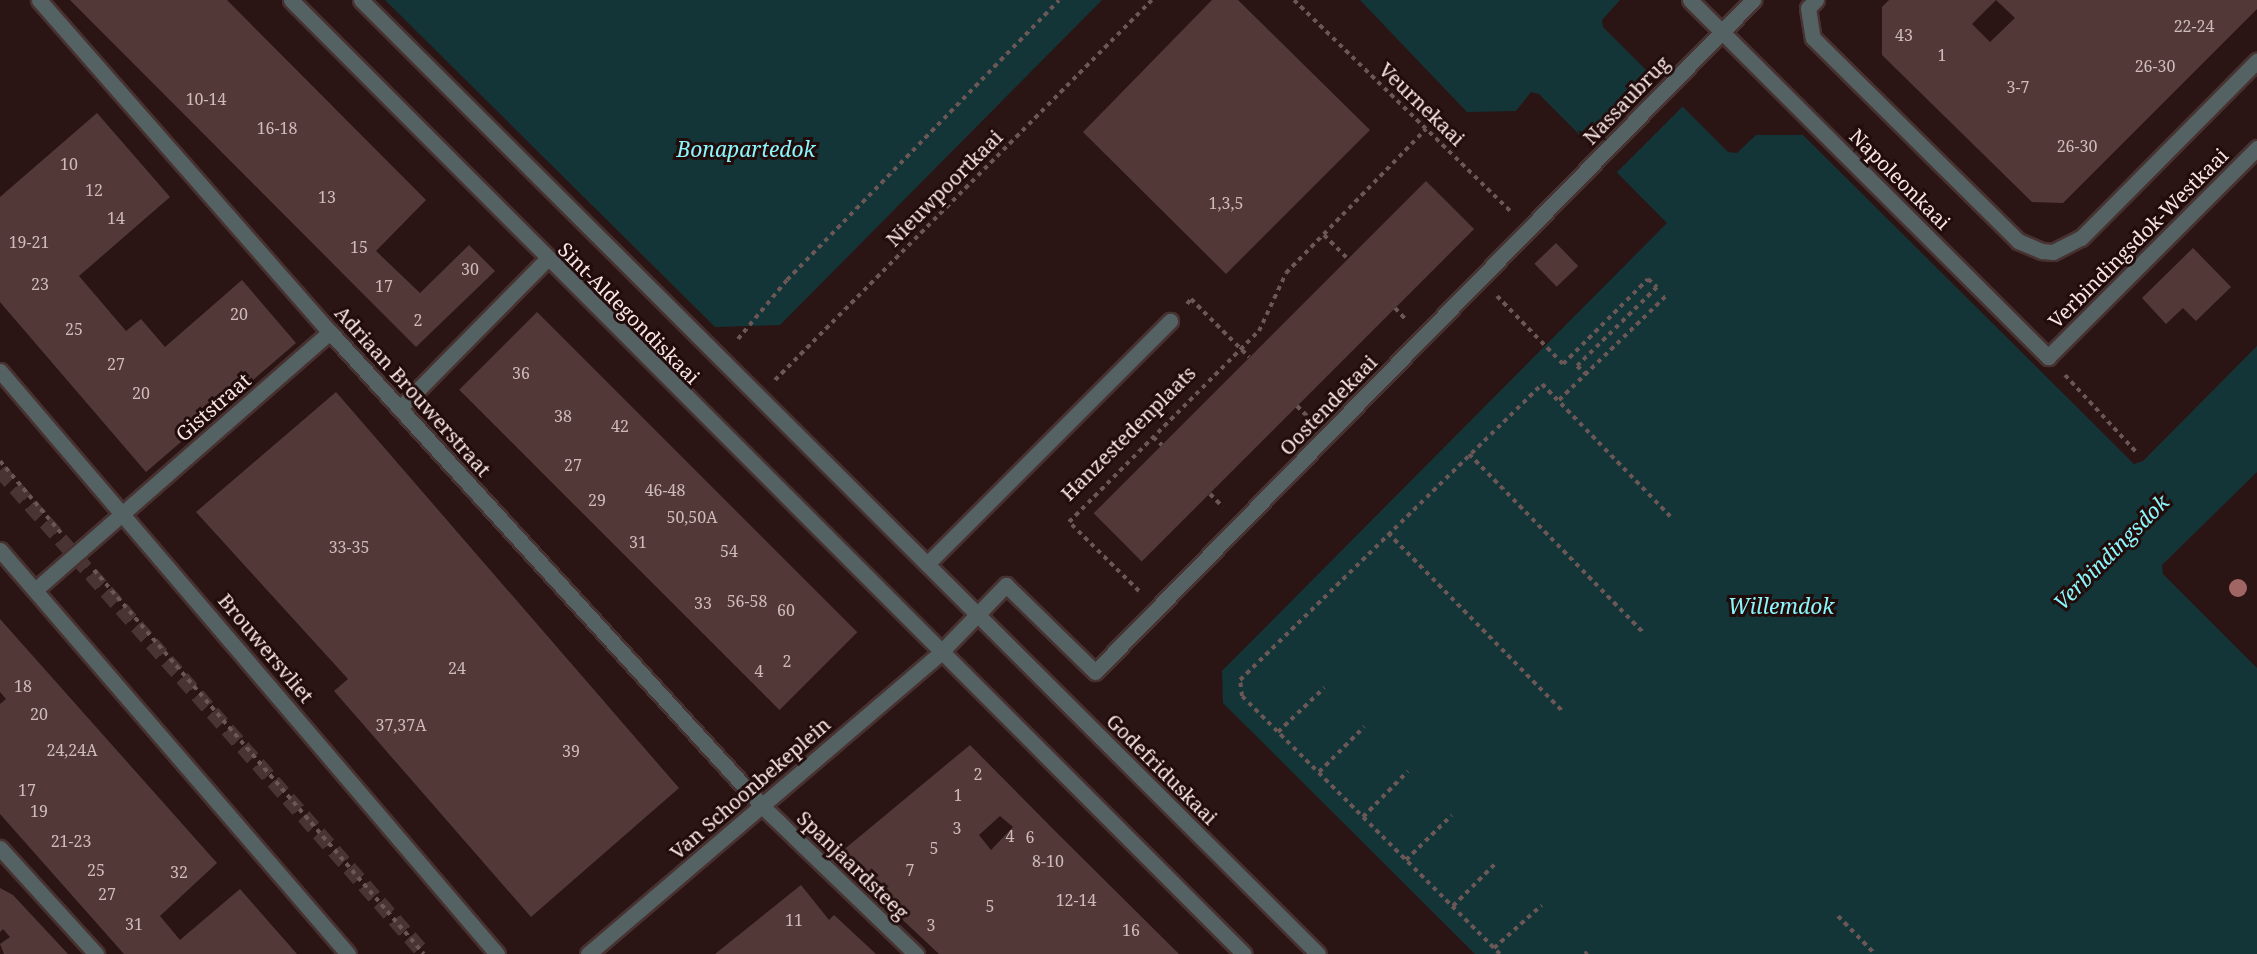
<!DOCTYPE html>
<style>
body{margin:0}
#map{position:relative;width:2257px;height:954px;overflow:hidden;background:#2b1514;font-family:"Noto Serif",serif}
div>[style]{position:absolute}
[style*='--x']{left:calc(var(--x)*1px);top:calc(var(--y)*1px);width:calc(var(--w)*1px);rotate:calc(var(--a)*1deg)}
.water>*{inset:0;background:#143537}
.pier>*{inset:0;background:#2b1514;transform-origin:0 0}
.building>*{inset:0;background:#523937;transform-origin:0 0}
.secondary-tunnel>*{height:15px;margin-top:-7.5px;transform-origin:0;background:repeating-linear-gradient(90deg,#4a3433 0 15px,transparent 0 23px)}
.path>*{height:4px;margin-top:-2px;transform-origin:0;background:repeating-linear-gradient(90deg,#6b5756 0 4.5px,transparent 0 9px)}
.roads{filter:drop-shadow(2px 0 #483231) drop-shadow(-2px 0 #483231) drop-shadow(0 2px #483231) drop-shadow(0 -2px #483231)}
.pedestrian>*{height:15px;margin:-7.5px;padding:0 7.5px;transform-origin:7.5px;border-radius:7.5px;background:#556263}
.minor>*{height:15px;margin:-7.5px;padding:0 7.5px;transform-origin:7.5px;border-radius:7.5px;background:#556263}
.tertiary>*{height:15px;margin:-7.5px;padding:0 7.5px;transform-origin:7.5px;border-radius:7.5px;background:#556263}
.trees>*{width:18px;height:18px;margin:-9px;border-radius:50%;background:#9f6664}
span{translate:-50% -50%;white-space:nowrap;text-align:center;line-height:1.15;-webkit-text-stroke:6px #210c0b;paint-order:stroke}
.number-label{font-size:16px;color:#cebbba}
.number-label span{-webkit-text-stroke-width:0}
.street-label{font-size:20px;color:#f7e6e5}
.water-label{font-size:21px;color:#8af7fc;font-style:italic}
</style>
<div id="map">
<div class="water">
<i style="clip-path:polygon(385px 0,1102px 0,780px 325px,715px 327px)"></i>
<i style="clip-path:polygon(1360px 0,1620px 0,1602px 20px,1603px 27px,1728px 152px,1737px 153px,1756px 135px,1803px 135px,2134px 464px,2143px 461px,2257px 346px,2257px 472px,2162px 565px,2163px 574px,2257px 668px,2257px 954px,1475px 954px,1223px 703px,1222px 671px,1667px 223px,1539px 94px,1531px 92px,1516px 111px,1467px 112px)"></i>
</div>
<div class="pier">
<i style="left:1654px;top:73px;width:44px;height:99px;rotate:45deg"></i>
</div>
<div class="building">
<i style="clip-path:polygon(70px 0,227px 0,426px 200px,376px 251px,420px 293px,469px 245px,495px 271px,416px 347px)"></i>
<i style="clip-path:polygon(1212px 0,1238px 0,1370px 130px,1226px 274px,1083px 132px)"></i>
<i style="clip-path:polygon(1889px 0,1996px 0,1972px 24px,1990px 42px,2015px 18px,1996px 0,2257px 0,2257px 9px,2063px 203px,2032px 202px,1882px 55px,1882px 7px)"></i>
<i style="clip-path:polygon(97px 113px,170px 197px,79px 276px,126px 331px,141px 319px,165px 347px,242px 280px,296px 343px,146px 472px,0 302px,0 197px)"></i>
<i style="left:1426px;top:181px;width:68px;height:470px;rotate:45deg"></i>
<i style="left:1556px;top:243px;width:32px;height:30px;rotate:46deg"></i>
<i style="clip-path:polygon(2193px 248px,2231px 287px,2196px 321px,2183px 308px,2166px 324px,2142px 298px)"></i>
<i style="left:537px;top:312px;width:453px;height:110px;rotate:45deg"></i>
<i style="clip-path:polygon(336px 392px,679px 788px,531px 917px,334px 691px,348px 679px,196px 512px)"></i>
<i style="clip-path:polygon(0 619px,217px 863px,160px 916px,180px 940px,240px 889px,297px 954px,124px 954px,0 814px,0 704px,6px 699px,0 692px)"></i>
<i style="clip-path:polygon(evenodd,970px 745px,1053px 829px,1179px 954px,939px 954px,841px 862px,841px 852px,970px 745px,1000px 816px,1013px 827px,991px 850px,979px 835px,1000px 816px)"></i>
<i style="clip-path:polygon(801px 885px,829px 920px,834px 915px,876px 954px,715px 954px)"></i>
<i style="clip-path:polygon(0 888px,13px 895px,68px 954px,4px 954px,0 944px,10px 937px,3px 929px,0 932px)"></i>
</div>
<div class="secondary-tunnel">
<i style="--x:0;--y:470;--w:644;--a:48.71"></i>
</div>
<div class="path">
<i style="--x:1294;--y:0;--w:302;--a:44.3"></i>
<i style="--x:1324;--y:235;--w:34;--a:45"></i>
<i style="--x:1497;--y:296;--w:95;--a:45.9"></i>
<i style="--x:1563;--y:364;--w:120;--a:-45"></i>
<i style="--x:1648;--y:279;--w:12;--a:42"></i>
<i style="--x:1657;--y:287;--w:112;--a:135.4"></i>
<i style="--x:1577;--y:366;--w:12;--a:42"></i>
<i style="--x:1187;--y:304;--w:6;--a:-51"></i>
<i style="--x:1191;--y:299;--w:82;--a:45"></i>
<i style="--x:1395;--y:308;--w:16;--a:47"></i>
<i style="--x:738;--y:339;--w:77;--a:-50.3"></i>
<i style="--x:787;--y:280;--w:390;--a:-45.8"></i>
<i style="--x:2065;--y:375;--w:105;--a:47.3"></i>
<i style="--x:775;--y:380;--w:535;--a:-45.23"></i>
<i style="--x:1559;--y:400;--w:149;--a:-44.2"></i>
<i style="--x:1297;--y:406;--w:17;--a:45"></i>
<i style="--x:1153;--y:437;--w:12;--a:42"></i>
<i style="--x:1469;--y:454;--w:248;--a:45.7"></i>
<i style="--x:0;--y:461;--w:94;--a:49.7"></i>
<i style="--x:1210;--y:494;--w:18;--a:45"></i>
<i style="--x:1388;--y:533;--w:250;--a:45.6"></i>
<i style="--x:94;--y:570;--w:506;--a:49.33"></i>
<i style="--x:1139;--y:591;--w:98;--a:-135.4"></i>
<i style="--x:1069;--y:522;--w:269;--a:-45.2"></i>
<i style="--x:1259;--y:331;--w:64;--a:-65"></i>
<i style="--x:1286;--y:273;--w:201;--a:-45.8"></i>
<i style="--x:1278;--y:732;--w:64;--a:-43.7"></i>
<i style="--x:1319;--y:772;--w:64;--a:-45"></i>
<i style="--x:1363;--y:817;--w:64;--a:-45.6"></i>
<i style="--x:1406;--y:860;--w:64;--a:-44.4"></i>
<i style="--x:1453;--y:906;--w:62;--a:-45"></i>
<i style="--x:1838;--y:916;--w:53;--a:45.8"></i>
<i style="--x:1494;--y:948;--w:64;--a:-41.9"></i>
<i style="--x:1500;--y:954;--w:365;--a:-135"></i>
<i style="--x:1242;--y:696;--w:16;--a:-97"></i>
<i style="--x:1240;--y:680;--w:423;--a:-44.4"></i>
<i style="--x:1542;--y:384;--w:188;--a:45.9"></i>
<i style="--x:1585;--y:954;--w:3;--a:-45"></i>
</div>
<div class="roads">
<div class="pedestrian">
<i style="--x:361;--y:0;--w:1351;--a:44.91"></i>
<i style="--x:1690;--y:0;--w:506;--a:44.92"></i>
<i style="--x:2048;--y:357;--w:296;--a:-45"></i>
<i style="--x:927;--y:564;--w:344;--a:-45"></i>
<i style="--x:940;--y:653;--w:95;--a:-45.9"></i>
<i style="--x:1006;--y:585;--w:124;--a:44.3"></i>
<i style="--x:1095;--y:672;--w:941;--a:-45.6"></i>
<i style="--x:0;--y:848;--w:143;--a:47.8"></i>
</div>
<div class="minor">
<i style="--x:39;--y:0;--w:441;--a:48.8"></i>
<i style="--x:330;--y:332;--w:641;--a:47.65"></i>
<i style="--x:762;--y:806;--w:214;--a:43.9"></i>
<i style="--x:291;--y:0;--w:1348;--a:45.03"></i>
<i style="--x:1816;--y:0;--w:11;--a:135"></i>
<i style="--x:1808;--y:8;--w:30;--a:81"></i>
<i style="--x:1813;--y:38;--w:289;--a:44.7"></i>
<i style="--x:2018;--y:241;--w:26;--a:23"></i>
<i style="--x:2042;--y:251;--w:11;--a:5"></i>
<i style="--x:2053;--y:252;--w:31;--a:-27"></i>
<i style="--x:2081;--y:238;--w:250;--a:-45.2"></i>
<i style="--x:400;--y:408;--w:208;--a:-45.4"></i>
<i style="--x:35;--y:590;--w:392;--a:-41.2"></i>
<i style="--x:588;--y:954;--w:463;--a:-40.5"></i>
</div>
<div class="tertiary">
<i style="--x:0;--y:371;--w:766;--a:49.55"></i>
<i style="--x:0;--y:550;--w:533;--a:49.26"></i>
</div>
</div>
<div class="trees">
<i style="left:2238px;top:588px"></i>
</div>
<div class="number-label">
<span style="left:2194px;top:26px">22-24</span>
<span style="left:1904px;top:35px">43</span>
<span style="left:1942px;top:55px">1</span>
<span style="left:2155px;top:66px">26-30</span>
<span style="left:2018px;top:87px">3-7</span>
<span style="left:206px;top:99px">10-14</span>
<span style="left:277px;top:128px">16-18</span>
<span style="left:2077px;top:146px">26-30</span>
<span style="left:69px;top:164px">10</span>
<span style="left:94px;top:190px">12</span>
<span style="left:327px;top:197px">13</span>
<span style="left:1226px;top:203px">1,3,5</span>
<span style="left:116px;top:218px">14</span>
<span style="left:29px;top:242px">19-21</span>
<span style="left:359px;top:247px">15</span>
<span style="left:470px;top:269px">30</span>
<span style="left:40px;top:284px">23</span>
<span style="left:384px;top:286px">17</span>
<span style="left:239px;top:314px">20</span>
<span style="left:418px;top:320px">2</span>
<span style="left:74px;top:329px">25</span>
<span style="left:116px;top:364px">27</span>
<span style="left:521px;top:373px">36</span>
<span style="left:141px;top:393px">20</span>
<span style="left:563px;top:416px">38</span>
<span style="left:620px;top:426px">42</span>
<span style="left:573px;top:465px">27</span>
<span style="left:665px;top:490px">46-48</span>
<span style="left:597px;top:500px">29</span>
<span style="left:692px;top:517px">50,50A</span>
<span style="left:638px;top:542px">31</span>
<span style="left:349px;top:547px">33-35</span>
<span style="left:729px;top:551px">54</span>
<span style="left:747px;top:601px">56-58</span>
<span style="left:703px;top:603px">33</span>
<span style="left:786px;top:610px">60</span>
<span style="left:787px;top:661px">2</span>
<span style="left:457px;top:668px">24</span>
<span style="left:759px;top:671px">4</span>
<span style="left:23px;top:686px">18</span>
<span style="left:39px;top:714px">20</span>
<span style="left:401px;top:725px">37,37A</span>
<span style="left:72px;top:750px">24,24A</span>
<span style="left:571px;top:751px">39</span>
<span style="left:978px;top:774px">2</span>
<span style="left:27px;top:790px">17</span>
<span style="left:958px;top:795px">1</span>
<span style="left:39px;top:811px">19</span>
<span style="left:957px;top:828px">3</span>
<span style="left:1010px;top:836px">4</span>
<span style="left:1030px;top:837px">6</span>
<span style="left:71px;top:841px">21-23</span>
<span style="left:934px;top:848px">5</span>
<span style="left:1048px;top:861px">8-10</span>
<span style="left:96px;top:870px">25</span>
<span style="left:910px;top:870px">7</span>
<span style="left:179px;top:872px">32</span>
<span style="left:107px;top:894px">27</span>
<span style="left:1076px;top:900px">12-14</span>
<span style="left:990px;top:906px">5</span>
<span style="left:794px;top:920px">11</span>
<span style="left:134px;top:924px">31</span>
<span style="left:931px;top:925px">3</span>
<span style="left:1131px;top:930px">16</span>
</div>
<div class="street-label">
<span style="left:1626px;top:100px;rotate:-46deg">Nassaubrug</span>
<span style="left:1422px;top:104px;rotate:44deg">Veurnekaai</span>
<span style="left:1900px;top:179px;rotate:45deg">Napoleonkaai</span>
<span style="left:944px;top:188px;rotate:-45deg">Nieuwpoortkaai</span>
<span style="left:2138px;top:238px;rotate:-45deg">Verbindingsdok-Westkaai</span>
<span style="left:629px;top:313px;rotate:45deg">Sint-Aldegondiskaai</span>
<span style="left:413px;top:391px;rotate:48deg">Adriaan Brouwerstraat</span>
<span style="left:1328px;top:405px;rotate:-46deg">Oostendekaai</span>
<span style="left:213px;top:407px;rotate:-41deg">Giststraat</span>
<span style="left:1128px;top:433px;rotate:-45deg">Hanzestedenplaats</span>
<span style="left:266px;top:648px;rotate:50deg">Brouwersvliet</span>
<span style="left:1162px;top:769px;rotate:45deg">Godefriduskaai</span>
<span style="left:750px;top:788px;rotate:-41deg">Van Schoonbekeplein</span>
<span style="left:853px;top:865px;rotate:44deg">Spanjaardsteeg</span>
</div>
<div class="water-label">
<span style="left:746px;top:149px">Bonapartedok</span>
<span style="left:2111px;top:552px;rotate:-45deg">Verbindingsdok</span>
<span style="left:1781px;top:606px">Willemdok</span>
</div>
</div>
